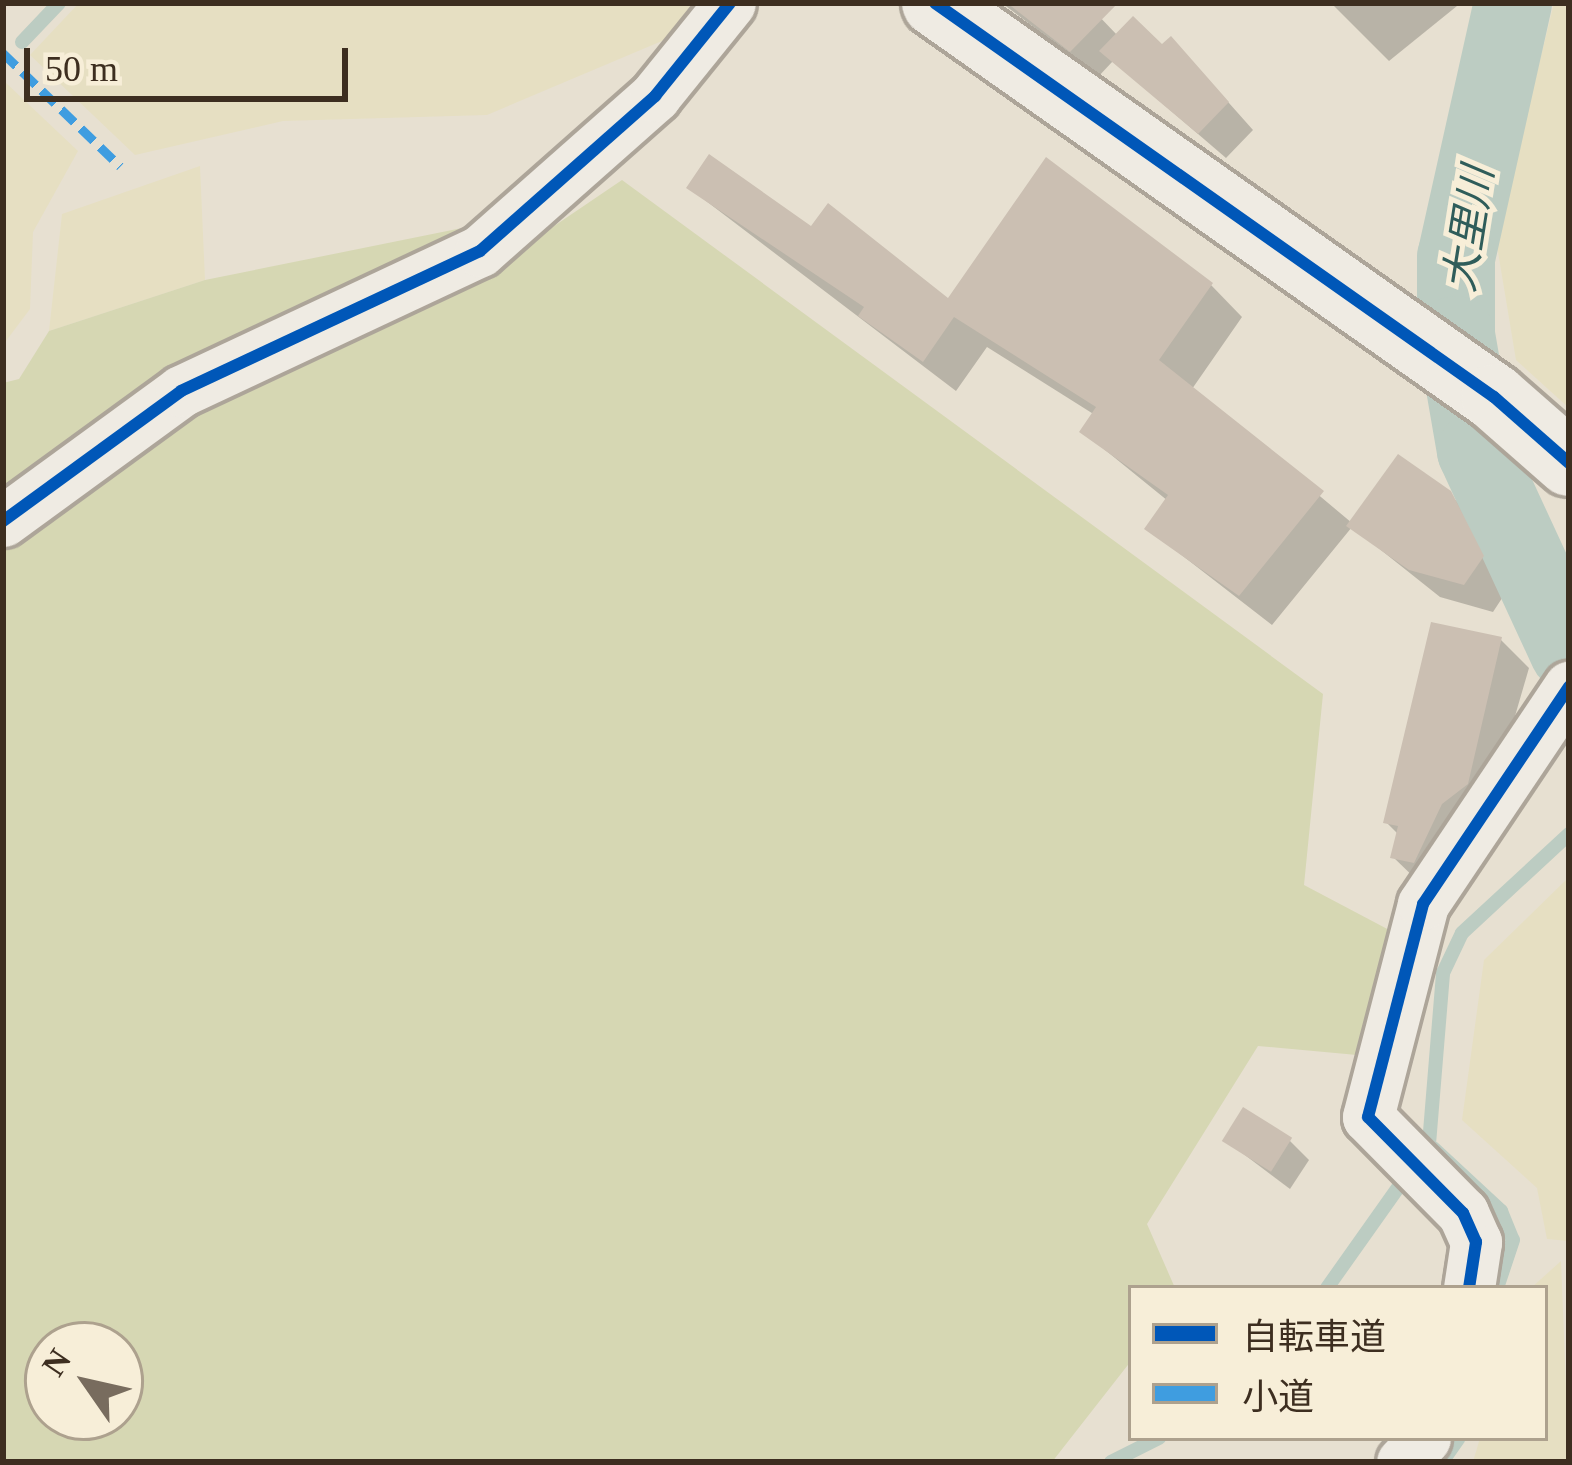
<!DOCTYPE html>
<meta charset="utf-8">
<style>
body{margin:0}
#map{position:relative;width:1572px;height:1465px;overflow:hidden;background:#e7e0d1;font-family:"Times New Roman","Noto Sans JP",serif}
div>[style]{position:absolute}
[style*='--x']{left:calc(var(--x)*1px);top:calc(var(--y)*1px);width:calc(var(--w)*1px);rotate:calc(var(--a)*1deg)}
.farmland>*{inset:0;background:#e6dfc2}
.green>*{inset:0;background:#d6d7b3}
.shadow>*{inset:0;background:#0003}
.stream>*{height:14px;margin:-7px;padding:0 7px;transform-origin:7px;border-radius:7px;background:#bcccc2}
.river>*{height:78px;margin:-39px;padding:0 39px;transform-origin:39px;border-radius:39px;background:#bcccc2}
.building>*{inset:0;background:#cbbfb2;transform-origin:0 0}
.roads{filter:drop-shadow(3px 0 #ada599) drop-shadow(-3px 0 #ada599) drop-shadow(0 3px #ada599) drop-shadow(0 -3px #ada599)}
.street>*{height:51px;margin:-25.5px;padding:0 25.5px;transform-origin:25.5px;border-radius:25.5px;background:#efebe3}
.secondary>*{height:66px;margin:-33px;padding:0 33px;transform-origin:33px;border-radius:33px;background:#efebe3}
.quiet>*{height:9px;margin-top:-4.5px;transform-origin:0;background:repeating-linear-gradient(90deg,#3f9de0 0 18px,transparent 0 27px)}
.cycleway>*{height:12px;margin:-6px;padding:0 6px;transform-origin:6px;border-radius:6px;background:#0057b8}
span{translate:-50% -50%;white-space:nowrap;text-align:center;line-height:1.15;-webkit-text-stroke:10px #f7eed8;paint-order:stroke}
.water-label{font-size:42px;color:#2f5d5a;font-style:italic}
.frame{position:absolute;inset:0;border:6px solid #3d2e20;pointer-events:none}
.legend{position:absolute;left:1128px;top:1285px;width:420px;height:156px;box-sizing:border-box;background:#f7eed8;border:3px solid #ada18e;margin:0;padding:15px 21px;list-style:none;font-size:36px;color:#3d2e20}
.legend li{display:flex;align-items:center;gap:24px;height:60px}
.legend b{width:60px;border:3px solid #ada18e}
.north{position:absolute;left:24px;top:1321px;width:120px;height:120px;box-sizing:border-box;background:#f7eed8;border:3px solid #ada18e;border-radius:50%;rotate:304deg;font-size:33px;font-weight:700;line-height:48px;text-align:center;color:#3d2e20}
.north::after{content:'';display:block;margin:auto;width:42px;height:54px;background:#786c5e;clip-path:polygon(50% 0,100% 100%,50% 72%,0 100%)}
.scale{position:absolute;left:24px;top:48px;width:324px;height:54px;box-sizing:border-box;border:6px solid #3d2e20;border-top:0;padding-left:15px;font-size:36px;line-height:42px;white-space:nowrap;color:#3d2e20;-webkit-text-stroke:9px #f7eed8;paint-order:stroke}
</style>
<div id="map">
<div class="farmland">
<i style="clip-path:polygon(79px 3px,702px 3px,669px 38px,487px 115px,283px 121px,135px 155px,30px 55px)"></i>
<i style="clip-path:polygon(1554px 3px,1569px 3px,1569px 408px,1516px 360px,1496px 240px)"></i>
<i style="clip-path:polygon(4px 81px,78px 151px,33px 232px,30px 309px,3px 345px)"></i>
<i style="clip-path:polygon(200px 166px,205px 280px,49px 331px,62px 214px)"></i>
<i style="clip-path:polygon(1569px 877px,1569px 1241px,1547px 1239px,1537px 1188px,1462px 1120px,1484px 960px)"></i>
<i style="clip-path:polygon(1561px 1261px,1569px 1462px,1473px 1462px,1480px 1438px,1545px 1438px,1545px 1288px,1531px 1288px)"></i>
</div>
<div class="green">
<i style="clip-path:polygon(evenodd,622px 180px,1323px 694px,1304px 885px,1393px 932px,1357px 1055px,1258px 1046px,1147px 1224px,1175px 1288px,1131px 1288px,1131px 1361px,1052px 1462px,3px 1462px,3px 383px,19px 379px,49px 331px,205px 280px,467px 227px,507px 258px,622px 180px,48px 1345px,120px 1345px,120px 1417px,48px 1417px,48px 1345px)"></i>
</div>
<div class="shadow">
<i style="clip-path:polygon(1002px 3px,1104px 3px,1095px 12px,1118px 36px,1197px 67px,1253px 130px,1226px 158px,1113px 61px,1098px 77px)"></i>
<i style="clip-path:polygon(1331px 3px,1454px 3px,1457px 6px,1389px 61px)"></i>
<i style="clip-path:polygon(689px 188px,812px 230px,948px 302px,1211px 285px,1242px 317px,1192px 389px,1352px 523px,1449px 494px,1479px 523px,1510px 586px,1493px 612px,1440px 597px,1352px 527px,1272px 625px,1148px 529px,1168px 501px,1083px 432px,1095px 415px,987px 347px,956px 391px)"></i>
<i style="clip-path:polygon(1501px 640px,1529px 668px,1481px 833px,1422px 885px,1393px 857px,1399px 835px,1386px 822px)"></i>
<i style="clip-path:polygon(1225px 1140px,1290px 1141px,1309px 1160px,1290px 1189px)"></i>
</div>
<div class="stream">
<i style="--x:22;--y:42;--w:54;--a:-46.5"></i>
<i style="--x:1433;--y:1148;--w:93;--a:42.8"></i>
<i style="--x:1501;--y:1211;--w:31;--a:68"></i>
<i style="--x:1513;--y:1240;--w:51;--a:108.4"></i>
<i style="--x:1327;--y:1288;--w:176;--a:-54.7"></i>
<i style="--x:1429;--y:1144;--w:172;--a:-85.3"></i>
<i style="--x:1443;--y:973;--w:44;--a:-64.6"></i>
<i style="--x:1462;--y:933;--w:146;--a:-42.8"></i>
<i style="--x:1111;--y:1462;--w:54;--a:-26.6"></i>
<i style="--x:1442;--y:1462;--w:29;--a:-55"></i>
</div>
<div class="river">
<i style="--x:1513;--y:3;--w:260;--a:102.6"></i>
<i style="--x:1456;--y:257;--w:78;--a:90"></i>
<i style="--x:1456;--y:335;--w:118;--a:80.2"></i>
<i style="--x:1476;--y:451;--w:221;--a:65.2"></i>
</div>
<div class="building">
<i style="clip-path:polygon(1007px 3px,1118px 3px,1070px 52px)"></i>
<i style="clip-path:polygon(1133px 16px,1162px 44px,1171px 36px,1229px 102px,1198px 134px,1099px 51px)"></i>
<i style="clip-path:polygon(709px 154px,811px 226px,828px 203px,948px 298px,1046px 157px,1213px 283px,1159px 360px,1324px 491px,1239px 596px,1144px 529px,1168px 495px,1079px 432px,1096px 407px,954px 317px,923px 362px,858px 316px,864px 307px,686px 188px)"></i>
<i style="clip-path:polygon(1398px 454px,1451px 491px,1484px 556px,1464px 585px,1409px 570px,1346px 526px)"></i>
<i style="clip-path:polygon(1431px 622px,1502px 637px,1468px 784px,1442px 804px,1414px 863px,1390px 858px,1398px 826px,1383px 823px)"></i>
<i style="left:1243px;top:1107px;width:58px;height:40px;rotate:32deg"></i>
</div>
<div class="roads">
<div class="street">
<i style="--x:3;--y:521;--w:220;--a:-36.1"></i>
<i style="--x:181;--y:391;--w:330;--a:-25.1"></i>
<i style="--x:480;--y:251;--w:234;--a:-41.5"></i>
<i style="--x:655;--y:96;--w:119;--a:-51.1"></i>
<i style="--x:1469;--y:1288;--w:47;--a:-81.3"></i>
<i style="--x:1476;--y:1242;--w:32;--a:-114"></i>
<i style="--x:1463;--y:1213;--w:135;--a:-134.7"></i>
<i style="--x:1368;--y:1117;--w:220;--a:-75.5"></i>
<i style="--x:1423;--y:904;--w:262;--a:-56.1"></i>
<i style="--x:1402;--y:1462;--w:33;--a:-46"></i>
</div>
<div class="secondary">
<i style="--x:935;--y:3;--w:684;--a:35.18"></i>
<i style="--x:1494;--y:397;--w:100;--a:41.3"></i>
</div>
</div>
<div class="quiet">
<i style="--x:3;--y:53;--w:163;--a:44"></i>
</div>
<div class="cycleway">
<i style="--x:935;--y:3;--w:684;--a:35.18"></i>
<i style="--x:1494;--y:397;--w:100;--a:41.3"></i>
<i style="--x:3;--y:521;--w:220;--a:-36.1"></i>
<i style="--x:181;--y:391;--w:330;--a:-25.1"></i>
<i style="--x:480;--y:251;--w:234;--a:-41.5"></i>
<i style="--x:655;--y:96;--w:119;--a:-51.1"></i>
<i style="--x:1469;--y:1288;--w:47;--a:-81.3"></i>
<i style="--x:1476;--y:1242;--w:32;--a:-114"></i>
<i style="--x:1463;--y:1213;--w:135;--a:-134.7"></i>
<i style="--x:1368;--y:1117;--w:220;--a:-75.5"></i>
<i style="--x:1423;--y:904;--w:262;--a:-56.1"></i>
</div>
<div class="water-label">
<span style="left:1469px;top:229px;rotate:-81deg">大里川</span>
</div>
<div class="frame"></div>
<ul class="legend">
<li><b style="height:15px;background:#0057b8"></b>自転車道</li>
<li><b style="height:15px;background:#3f9de0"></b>小道</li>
</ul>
<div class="north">N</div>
<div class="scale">50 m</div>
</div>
